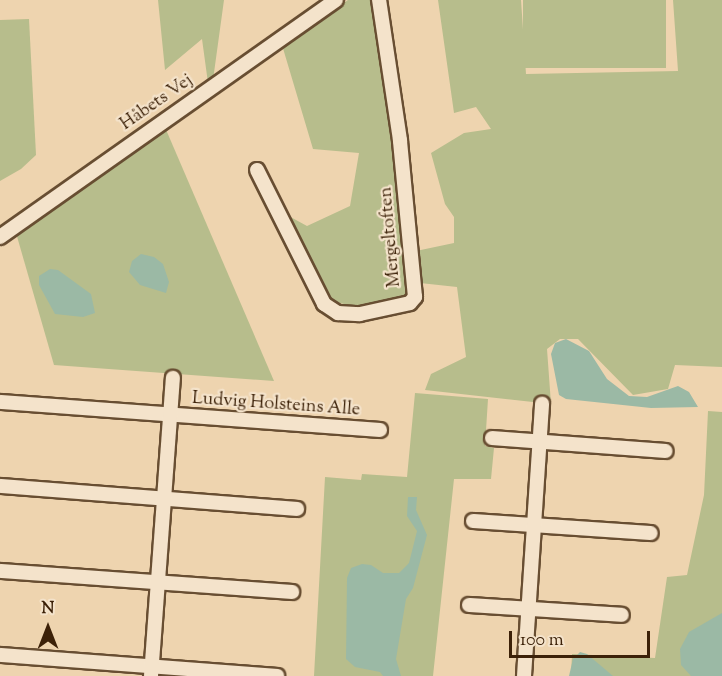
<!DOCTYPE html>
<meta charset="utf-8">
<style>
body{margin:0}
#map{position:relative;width:722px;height:676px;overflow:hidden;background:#eed4af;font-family:"Sorts Mill Goudy",serif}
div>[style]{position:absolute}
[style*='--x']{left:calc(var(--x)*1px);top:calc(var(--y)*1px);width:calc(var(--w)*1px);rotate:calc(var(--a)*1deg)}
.green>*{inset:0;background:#b7bd8c;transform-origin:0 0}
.water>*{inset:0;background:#9bb9a5}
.roads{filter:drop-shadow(2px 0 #684e32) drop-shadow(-2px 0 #684e32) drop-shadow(0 2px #684e32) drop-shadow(0 -2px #684e32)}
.minor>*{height:14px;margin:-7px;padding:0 7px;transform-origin:7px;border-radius:7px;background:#f4e3cb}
span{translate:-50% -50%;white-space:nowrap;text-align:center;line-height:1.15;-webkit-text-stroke:4.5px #f4e3cb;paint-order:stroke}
.street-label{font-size:18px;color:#3c2108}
.north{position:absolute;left:18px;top:598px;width:60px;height:60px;-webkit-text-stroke:4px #f4e3cb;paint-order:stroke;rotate:0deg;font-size:16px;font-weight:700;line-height:24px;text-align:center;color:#3c2108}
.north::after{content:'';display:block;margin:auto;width:21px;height:27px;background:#3c2108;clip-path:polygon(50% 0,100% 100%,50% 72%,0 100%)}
.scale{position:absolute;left:509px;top:631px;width:141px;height:27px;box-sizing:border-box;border:3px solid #3c2108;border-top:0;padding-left:8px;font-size:18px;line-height:21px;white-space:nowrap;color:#3c2108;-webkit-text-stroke:4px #f4e3cb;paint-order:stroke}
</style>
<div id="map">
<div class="green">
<i style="clip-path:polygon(158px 0,224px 0,213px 80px,208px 83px,202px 39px,165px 70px)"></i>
<i style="clip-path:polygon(348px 0,373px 0,393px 133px,410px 295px,359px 308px,329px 300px,285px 214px,307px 226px,350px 206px,359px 153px,313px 149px,282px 45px)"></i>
<i style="clip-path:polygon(438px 0,521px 0,526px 74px,678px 71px,673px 0,722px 0,722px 367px,675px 365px,668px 389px,633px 395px,578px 339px,560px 339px,547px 349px,551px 404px,425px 390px,431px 374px,466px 357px,457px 287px,420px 283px,416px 251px,454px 243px,454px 217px,445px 204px,431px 153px,464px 133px,491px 129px,476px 107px,454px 113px)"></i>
<i style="left:523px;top:0;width:143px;height:68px"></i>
<i style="clip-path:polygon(29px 19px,36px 155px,21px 169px,0 181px,0 20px)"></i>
<i style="clip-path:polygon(164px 125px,274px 381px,54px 365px,14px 226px)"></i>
<i style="clip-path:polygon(415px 393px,488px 399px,485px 446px,494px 448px,491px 479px,454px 479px,433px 676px,314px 676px,325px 477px,361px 480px,362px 474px,407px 477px)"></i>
<i style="clip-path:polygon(708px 411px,722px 412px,722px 676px,571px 676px,572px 654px,655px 658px,667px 577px,687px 575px,704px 495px)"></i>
</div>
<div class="water">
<i style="clip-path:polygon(141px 254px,154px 257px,163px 264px,169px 282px,166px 293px,140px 285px,129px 272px,132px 261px)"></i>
<i style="clip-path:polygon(50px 269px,58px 270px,91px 294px,95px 313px,83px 317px,55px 314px,39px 285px,39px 276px)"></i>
<i style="clip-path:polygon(566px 339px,589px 351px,607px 379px,629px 396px,647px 397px,678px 386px,689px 392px,698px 407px,651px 408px,566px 399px,559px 395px,551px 354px,555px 343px)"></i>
<i style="clip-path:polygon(408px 497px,417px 497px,416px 510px,427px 535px,413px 588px,406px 599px,396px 659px,401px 676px,383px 676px,380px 672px,355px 667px,346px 659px,347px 578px,351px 568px,362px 564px,371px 565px,383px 573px,399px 573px,409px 563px,417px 531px,407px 516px)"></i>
<i style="clip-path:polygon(722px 613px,722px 676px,691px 676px,681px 665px,680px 649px,689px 632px)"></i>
<i style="clip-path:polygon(580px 652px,587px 654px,613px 676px,569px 676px,573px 659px)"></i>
</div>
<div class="roads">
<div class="minor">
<i style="--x:257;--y:170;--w:150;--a:63.4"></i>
<i style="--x:324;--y:304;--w:17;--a:33"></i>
<i style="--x:338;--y:313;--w:22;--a:3"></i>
<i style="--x:360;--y:314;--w:51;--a:-12.4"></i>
<i style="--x:410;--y:303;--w:8;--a:-50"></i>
<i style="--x:415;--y:297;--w:158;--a:-95.5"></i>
<i style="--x:400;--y:140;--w:142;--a:-98.5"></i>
<i style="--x:0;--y:237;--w:411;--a:-35.2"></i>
<i style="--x:0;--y:402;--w:381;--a:4.2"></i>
<i style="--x:492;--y:438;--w:174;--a:4.3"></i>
<i style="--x:0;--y:486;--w:298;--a:4.4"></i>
<i style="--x:473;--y:521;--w:178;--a:3.9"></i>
<i style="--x:0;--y:571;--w:293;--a:4.1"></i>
<i style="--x:469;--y:605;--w:153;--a:3.7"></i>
<i style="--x:0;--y:655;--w:278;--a:4.3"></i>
<i style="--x:151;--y:676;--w:299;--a:-85.8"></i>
<i style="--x:524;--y:676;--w:273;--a:-86.2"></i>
</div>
</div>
<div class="street-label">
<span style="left:157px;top:103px;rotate:-35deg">Håbets Vej</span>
<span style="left:391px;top:237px;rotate:-95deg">Mergeltoften</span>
<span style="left:276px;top:405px;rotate:4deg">Ludvig Holsteins Alle</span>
</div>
<div class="north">N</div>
<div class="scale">100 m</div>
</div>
